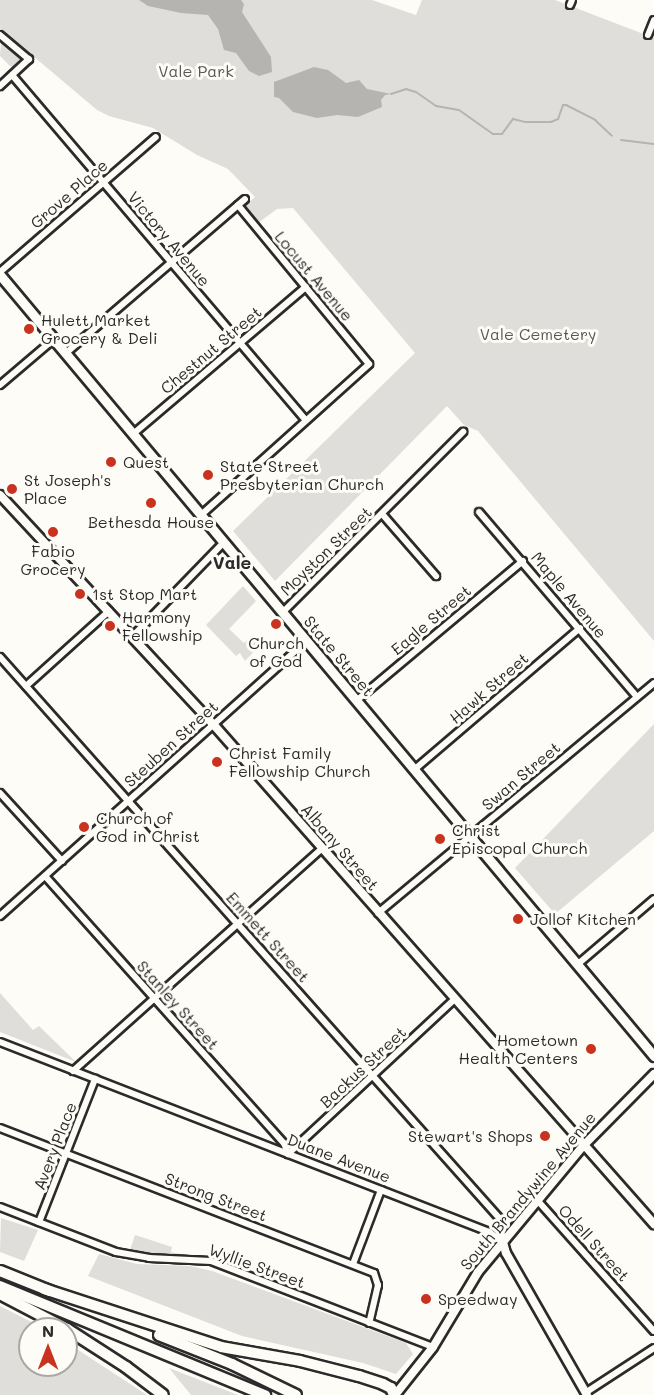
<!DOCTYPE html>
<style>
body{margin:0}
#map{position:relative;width:654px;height:1395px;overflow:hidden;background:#fdfcf7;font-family:Mali,sans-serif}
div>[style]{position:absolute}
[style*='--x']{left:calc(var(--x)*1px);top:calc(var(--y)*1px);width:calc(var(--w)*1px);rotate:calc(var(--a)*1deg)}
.green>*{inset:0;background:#dfdeda}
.water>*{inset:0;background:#b5b4b1}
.stream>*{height:2px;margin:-1px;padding:0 1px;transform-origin:1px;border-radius:1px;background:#b5b4b1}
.roads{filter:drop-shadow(2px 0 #2b2b2b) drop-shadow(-2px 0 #2b2b2b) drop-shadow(0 2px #2b2b2b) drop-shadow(0 -2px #2b2b2b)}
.street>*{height:6px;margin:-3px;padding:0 3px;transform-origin:3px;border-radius:3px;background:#fdfcf7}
.secondary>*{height:8px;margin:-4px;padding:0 4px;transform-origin:4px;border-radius:4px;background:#fdfcf7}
.primary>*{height:9px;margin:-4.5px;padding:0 4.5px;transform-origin:4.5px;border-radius:4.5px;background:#fdfcf7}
.highway>*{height:10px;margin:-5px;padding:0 5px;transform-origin:5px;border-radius:5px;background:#fdfcf7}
.dots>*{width:16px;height:16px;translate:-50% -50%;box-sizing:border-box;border:3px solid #fdfcf7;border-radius:50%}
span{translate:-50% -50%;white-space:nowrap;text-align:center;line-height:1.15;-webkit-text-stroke:6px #fdfcf7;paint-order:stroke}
.park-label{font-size:16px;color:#585857}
.street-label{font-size:16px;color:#2b2b2b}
.poi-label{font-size:16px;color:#2b2b2b}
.left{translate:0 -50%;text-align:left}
.right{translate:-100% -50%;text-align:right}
.neighbourhood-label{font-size:18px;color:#2b2b2b;font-weight:700}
.north{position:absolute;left:18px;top:1317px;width:60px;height:60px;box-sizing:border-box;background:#fdfcf7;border:2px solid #a9a8a5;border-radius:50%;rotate:0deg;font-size:16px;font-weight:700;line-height:24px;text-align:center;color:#2b2b2b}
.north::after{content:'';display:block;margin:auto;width:21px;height:27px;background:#c8321e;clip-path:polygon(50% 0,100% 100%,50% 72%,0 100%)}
</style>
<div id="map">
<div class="green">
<i style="clip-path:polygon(0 0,372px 0,416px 15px,422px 0,555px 0,654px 38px,654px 641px,478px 431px,464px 425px,447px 406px,275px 581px,233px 531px,415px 353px,293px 208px,277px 209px,258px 223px,243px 207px,255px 197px,228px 169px,197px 155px,153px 128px,109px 116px,97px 110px,0 28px)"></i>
<i style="clip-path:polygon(1px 41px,21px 59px,12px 68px,0 56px)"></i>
<i style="clip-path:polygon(243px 586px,256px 601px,229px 629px,244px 643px,251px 636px,259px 646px,245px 661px,240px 653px,236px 656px,206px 625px)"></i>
<i style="clip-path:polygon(654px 724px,654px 831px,555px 914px,515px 868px)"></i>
<i style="clip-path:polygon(0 993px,33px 1030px,39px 1026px,76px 1062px,0 1032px)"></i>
<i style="clip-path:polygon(1px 1218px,38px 1230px,24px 1261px,0 1252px)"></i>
<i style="clip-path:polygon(135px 1235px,172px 1247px,171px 1252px,185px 1255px,145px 1254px,130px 1250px)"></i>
<i style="clip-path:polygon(99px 1254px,137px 1264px,190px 1266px,212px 1271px,406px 1343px,413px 1354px,396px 1374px,363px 1363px,242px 1336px,88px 1276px)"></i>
<i style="clip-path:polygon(0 1306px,45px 1329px,30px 1329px,30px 1365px,66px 1365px,66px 1342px,147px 1395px,0 1395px)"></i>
<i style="clip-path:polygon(169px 1368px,238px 1395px,191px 1395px)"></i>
</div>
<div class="water">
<i style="clip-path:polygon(139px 0,241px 0,244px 4px,242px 12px,271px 57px,272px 72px,259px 76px,249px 71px,236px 53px,224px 50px,218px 29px,208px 15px,181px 13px,148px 6px)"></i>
<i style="clip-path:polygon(314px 67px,328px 70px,346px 83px,359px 80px,367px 89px,391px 94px,385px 95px,381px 100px,382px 107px,358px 117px,337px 115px,317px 118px,293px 112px,279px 98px,274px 97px,274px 82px)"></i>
</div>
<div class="stream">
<i style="--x:391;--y:94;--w:16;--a:-18"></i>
<i style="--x:406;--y:89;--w:10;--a:17"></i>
<i style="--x:416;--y:92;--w:24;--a:35"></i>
<i style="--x:436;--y:106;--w:23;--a:10"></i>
<i style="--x:459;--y:110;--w:42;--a:35.2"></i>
<i style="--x:493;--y:134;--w:9;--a:0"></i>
<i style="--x:502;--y:134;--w:19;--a:-54"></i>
<i style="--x:513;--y:119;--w:12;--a:14"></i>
<i style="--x:525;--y:122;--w:26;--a:0"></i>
<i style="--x:551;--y:122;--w:8;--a:-23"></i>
<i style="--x:558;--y:119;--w:15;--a:-70"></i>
<i style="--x:563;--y:105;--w:3;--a:0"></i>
<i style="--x:566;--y:105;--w:33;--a:27"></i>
<i style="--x:595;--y:120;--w:23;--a:43"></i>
<i style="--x:621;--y:140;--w:33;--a:7"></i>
</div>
<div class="roads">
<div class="street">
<i style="--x:570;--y:5;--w:5;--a:-68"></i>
<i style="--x:0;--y:35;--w:38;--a:40"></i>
<i style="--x:29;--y:59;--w:40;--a:137"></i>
<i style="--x:648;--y:35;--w:16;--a:-68"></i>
<i style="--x:12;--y:75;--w:453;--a:49.6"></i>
<i style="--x:0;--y:272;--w:206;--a:-40.9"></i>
<i style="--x:66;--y:353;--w:236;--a:-40.7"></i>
<i style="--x:0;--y:385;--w:71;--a:-40.4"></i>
<i style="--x:133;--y:434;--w:227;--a:-40.4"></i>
<i style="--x:479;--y:512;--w:243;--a:49.5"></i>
<i style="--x:201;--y:515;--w:226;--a:-41.9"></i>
<i style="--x:369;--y:364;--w:206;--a:-129.5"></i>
<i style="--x:383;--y:515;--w:81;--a:49"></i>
<i style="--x:283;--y:612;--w:255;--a:-45"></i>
<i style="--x:132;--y:637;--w:132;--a:-45.9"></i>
<i style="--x:0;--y:657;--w:752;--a:48.34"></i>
<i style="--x:500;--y:1219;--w:23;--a:83"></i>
<i style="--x:26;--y:686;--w:112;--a:-42.1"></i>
<i style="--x:356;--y:701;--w:218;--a:-40"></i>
<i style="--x:415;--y:769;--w:217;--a:-40.5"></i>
<i style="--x:0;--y:793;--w:92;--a:47.6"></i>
<i style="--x:45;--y:876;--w:358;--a:48.2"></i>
<i style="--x:284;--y:1143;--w:12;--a:70"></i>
<i style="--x:288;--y:1154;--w:228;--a:-42.9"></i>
<i style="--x:378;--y:913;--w:359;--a:-39.8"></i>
<i style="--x:0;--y:916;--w:412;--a:-41.9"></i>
<i style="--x:578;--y:964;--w:100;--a:-40.5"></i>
<i style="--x:0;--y:1042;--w:525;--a:21.23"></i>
<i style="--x:489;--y:1232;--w:17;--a:36"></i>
<i style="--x:73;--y:1071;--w:334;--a:-41.8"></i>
<i style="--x:0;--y:1128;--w:401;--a:21.2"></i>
<i style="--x:374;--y:1273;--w:13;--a:72"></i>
<i style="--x:378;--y:1285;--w:39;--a:103"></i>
<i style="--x:538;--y:1201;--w:174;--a:48.3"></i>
<i style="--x:0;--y:1207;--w:124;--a:21.2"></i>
<i style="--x:116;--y:1252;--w:34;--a:10"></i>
<i style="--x:149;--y:1258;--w:62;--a:2.8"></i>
<i style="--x:211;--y:1261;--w:238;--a:21.2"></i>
<i style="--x:39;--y:1222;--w:154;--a:-68.6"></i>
<i style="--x:353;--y:1264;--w:79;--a:-69.3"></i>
<i style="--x:585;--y:1393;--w:82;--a:-33.1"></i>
</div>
<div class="secondary">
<i style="--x:0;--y:495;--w:313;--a:47.1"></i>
<i style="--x:213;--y:724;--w:667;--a:48.59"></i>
<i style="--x:503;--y:1242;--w:11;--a:75"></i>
<i style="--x:506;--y:1253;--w:163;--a:60.3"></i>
<i style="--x:395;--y:1395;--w:61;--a:-51.6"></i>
<i style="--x:433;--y:1347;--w:87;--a:-59"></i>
<i style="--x:478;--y:1272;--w:164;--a:-50.2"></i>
<i style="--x:583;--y:1146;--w:101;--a:-45.4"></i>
</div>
<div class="primary">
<i style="--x:0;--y:275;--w:1019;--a:50.06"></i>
</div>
<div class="highway">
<i style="--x:0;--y:1271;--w:54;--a:21.8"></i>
<i style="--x:0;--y:1286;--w:287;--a:22.4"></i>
<i style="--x:44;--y:1289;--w:186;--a:18.1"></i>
<i style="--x:221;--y:1347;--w:80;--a:10"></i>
<i style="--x:300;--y:1361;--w:61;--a:14.3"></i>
<i style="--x:359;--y:1376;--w:25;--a:18"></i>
<i style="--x:383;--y:1384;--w:9;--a:27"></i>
<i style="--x:391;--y:1388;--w:8;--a:67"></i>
<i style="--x:0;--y:1294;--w:76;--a:27.6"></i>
<i style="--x:67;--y:1329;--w:70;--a:32.8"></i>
<i style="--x:126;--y:1367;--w:46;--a:37.1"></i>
<i style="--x:159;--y:1335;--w:79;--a:21.7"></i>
<i style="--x:232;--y:1364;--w:71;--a:25.8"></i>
</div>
</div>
<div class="dots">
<i style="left:29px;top:329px;background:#c8321e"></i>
<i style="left:111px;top:462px;background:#c8321e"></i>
<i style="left:208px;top:475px;background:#c8321e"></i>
<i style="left:12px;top:489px;background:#c8321e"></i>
<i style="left:151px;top:503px;background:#c8321e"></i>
<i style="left:53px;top:532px;background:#c8321e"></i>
<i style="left:80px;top:594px;background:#c8321e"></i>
<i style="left:276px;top:624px;background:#c8321e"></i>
<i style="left:110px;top:626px;background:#c8321e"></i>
<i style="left:217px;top:762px;background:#c8321e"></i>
<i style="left:84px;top:827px;background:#c8321e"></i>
<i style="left:440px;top:839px;background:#c8321e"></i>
<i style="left:518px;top:919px;background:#c8321e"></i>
<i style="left:591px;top:1049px;background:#c8321e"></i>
<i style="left:545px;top:1136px;background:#c8321e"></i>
<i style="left:426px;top:1299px;background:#c8321e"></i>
</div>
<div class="park-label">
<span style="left:196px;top:71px">Vale Park</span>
<span style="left:538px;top:334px">Vale Cemetery</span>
</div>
<div class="street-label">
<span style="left:69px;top:194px;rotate:-41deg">Grove Place</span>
<span style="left:169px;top:239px;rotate:50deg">Victory Avenue</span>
<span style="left:314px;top:276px;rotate:50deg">Locust Avenue</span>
<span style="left:211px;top:350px;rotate:-40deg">Chestnut Street</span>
<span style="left:326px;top:551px;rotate:-44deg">Moyston Street</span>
<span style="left:569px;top:595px;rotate:50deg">Maple Avenue</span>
<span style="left:431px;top:620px;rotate:-40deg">Eagle Street</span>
<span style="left:339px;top:656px;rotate:50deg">State Street</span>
<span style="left:489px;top:688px;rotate:-41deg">Hawk Street</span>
<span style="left:171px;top:744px;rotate:-42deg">Steuben Street</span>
<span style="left:521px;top:776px;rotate:-40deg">Swan Street</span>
<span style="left:340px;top:847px;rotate:49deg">Albany Street</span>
<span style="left:268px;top:937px;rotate:48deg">Emmett Street</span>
<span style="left:178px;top:1005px;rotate:48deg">Stanley Street</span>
<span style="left:363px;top:1067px;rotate:-43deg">Backus Street</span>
<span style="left:55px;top:1146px;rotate:-69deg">Avery Place</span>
<span style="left:339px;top:1158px;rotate:21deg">Duane Avenue</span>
<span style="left:528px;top:1191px;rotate:-50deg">South Brandywine Avenue</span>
<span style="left:216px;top:1197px;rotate:21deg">Strong Street</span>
<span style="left:594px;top:1243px;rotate:48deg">Odell Street</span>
<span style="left:257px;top:1266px;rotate:20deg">Wyllie Street</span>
</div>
<div class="poi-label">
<span class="left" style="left:41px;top:329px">Hulett Market<br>Grocery &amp; Deli</span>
<span class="left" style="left:123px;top:462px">Quest</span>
<span class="left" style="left:220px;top:475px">State Street<br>Presbyterian Church</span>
<span class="left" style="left:24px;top:489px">St Joseph's<br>Place</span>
<span style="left:151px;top:522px">Bethesda House</span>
<span style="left:53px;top:560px">Fabio<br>Grocery</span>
<span class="left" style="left:92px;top:594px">1st Stop Mart</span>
<span class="left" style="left:122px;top:626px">Harmony<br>Fellowship</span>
<span style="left:276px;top:652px">Church<br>of God</span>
<span class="left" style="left:229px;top:762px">Christ Family<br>Fellowship Church</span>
<span class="left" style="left:96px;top:827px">Church of<br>God in Christ</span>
<span class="left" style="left:452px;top:839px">Christ<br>Episcopal Church</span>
<span class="left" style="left:530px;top:919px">Jollof Kitchen</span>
<span class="right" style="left:578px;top:1049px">Hometown<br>Health Centers</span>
<span class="right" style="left:533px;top:1136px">Stewart's Shops</span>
<span class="left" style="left:438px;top:1299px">Speedway</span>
</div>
<div class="neighbourhood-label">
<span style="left:232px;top:562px">Vale</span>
</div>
<div class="north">N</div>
</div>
